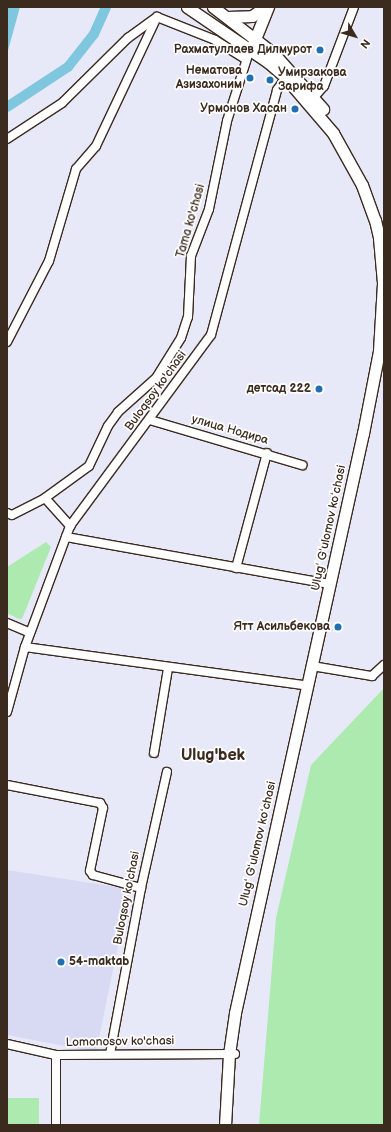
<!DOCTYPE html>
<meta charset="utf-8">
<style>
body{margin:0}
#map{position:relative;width:391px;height:1132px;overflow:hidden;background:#e8e9f8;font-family:"Balsamiq Sans",sans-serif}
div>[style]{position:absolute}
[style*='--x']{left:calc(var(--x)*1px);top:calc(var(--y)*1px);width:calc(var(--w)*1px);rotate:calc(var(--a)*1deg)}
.built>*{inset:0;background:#d8daf3}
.green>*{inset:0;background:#adeab0;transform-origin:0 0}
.water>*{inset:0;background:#7ec7df}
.canal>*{height:10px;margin:-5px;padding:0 5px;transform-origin:5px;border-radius:5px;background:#7ec7df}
.roads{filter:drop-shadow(1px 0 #3b2a1e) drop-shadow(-1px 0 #3b2a1e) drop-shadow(0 1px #3b2a1e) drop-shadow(0 -1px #3b2a1e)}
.minor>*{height:8px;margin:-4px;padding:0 4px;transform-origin:4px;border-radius:4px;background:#fff}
.secondary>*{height:11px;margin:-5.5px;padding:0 5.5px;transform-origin:5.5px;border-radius:5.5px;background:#fff}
.dots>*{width:11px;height:11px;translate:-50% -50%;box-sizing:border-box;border:2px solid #fff;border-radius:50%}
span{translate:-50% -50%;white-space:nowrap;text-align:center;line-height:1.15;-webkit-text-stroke:3.5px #fff;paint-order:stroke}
.poi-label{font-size:12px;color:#3b2a1e;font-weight:700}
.right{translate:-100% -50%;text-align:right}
.left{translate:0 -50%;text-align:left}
.street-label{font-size:12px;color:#3b2a1e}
.district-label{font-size:16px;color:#3b2a1e;font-weight:700}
.frame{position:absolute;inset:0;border:8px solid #3b2a1e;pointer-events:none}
.north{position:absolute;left:335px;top:16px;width:40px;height:40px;-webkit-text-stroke:3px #fff;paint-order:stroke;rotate:128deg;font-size:11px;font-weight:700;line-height:16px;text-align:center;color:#3b2a1e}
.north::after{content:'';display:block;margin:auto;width:14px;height:18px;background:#3b2a1e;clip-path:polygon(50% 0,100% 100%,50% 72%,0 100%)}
</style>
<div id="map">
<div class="built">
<i style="clip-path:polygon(7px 870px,130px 889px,96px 1052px,7px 1035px)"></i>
</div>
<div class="green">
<i style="clip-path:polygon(46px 542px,51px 547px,22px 619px,19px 619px,7px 613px,7px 567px)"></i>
<i style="clip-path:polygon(384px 688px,384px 1125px,259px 1125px,276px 918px,311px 765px)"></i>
<i style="left:7px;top:1098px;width:32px;height:27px"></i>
</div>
<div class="water">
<i style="clip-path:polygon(7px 7px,20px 7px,7px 54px)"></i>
</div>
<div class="canal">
<i style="--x:7;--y:107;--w:73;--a:-33.3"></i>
<i style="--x:68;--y:67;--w:42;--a:-51.8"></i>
<i style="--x:94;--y:34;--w:30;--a:-66"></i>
</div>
<div class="roads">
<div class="minor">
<i style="--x:157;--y:17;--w:62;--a:21.6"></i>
<i style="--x:215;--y:40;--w:36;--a:32"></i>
<i style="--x:310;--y:102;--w:21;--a:-49"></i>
<i style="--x:324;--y:86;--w:85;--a:-69.2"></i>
<i style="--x:7;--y:139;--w:66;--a:-33.2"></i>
<i style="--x:62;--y:103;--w:93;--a:-44.6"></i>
<i style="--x:128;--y:38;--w:34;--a:-36"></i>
<i style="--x:7;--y:342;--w:91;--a:-62.6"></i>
<i style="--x:49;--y:261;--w:96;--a:-73.6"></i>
<i style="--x:76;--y:169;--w:30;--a:-49"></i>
<i style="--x:96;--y:146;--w:143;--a:-64.7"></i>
<i style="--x:150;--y:420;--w:159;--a:16.5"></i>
<i style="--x:45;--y:498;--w:38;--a:48"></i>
<i style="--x:7;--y:513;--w:5;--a:22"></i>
<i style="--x:12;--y:515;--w:37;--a:-27"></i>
<i style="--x:45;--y:498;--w:54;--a:-36"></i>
<i style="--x:89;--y:466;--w:44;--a:-64.6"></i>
<i style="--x:108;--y:426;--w:17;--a:-54"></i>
<i style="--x:118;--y:412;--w:51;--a:-41.8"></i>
<i style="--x:156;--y:378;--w:47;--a:-58"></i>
<i style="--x:181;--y:338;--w:22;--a:-72"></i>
<i style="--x:188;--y:317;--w:61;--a:-87.2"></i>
<i style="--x:191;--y:256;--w:50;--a:-69"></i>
<i style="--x:209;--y:209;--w:90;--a:-78.4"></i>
<i style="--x:227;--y:121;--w:76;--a:-72.3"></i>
<i style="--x:66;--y:537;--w:268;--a:10.1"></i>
<i style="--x:236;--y:568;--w:119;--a:-74.9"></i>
<i style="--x:7;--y:623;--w:25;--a:23"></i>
<i style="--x:25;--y:647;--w:286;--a:7.8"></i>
<i style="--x:318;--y:667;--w:55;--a:9.5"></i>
<i style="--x:372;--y:676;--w:16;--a:-43"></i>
<i style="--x:7;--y:712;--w:67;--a:-74.5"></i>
<i style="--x:25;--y:647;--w:129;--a:-69.6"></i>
<i style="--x:70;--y:526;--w:237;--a:-53.6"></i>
<i style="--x:211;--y:335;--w:254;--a:-74.9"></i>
<i style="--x:277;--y:90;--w:19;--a:-55"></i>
<i style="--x:154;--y:753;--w:86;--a:-80.6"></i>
<i style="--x:7;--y:785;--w:95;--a:11"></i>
<i style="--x:100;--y:803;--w:6;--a:59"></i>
<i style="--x:103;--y:808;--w:64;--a:101.7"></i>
<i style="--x:90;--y:871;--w:5;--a:53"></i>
<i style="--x:93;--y:875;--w:50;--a:15.2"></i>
<i style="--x:7;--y:1044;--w:50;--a:12.7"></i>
<i style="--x:56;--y:1055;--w:179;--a:-0.3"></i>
<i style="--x:110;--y:1054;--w:169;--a:-79.4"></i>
<i style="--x:141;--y:888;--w:119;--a:-77.4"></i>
<i style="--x:56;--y:1055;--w:70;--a:90"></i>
</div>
<div class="secondary">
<i style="--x:187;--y:7;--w:98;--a:34.2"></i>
<i style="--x:268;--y:62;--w:23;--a:41"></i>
<i style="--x:285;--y:77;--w:74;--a:49.4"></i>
<i style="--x:333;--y:133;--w:60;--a:60.9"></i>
<i style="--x:362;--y:185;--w:37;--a:70"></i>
<i style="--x:375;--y:220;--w:18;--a:77"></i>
<i style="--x:379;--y:238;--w:45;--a:84.9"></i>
<i style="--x:383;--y:283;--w:68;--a:93.4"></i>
<i style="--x:379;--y:351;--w:84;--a:101"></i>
<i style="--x:363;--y:433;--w:594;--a:102.45"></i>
<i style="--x:235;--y:1013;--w:41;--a:98.3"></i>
<i style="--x:229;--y:1054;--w:71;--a:93.2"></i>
<i style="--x:213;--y:7;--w:77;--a:37.6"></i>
<i style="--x:274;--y:54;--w:74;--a:48.3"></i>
<i style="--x:227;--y:17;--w:25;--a:-2"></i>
<i style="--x:252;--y:16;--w:16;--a:-35"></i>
<i style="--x:253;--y:44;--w:40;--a:-68"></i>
</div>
</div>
<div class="dots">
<i style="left:320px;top:50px;background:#1f6fb2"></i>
<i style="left:250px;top:78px;background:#1f6fb2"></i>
<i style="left:270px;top:80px;background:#1f6fb2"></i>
<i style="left:295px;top:109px;background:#1f6fb2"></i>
<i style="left:319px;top:389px;background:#1f6fb2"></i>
<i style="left:338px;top:627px;background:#1f6fb2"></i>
<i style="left:61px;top:962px;background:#1f6fb2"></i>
</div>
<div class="poi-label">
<span class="right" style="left:312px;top:50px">Рахматуллаев Дилмурот</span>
<span class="right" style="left:242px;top:78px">Нематова<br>Азизахоним</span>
<span class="left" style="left:278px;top:80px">Умирзакова<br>Зарифа</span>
<span class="right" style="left:287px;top:109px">Урмонов Хасан</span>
<span class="right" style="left:311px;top:389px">детсад 222</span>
<span class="right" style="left:330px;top:627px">Ятт Асильбекова</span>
<span class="left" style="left:69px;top:962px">54-maktab</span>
</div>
<div class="street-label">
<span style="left:191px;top:221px;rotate:-74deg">Tama ko'chasi</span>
<span style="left:156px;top:391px;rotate:-54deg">Buloqsoy ko'chasi</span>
<span style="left:230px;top:430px;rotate:16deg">улица Нодира</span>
<span style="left:329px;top:528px;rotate:-78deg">Ulugʻ Gʻulomov koʻchasi</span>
<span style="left:258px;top:844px;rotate:-77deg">Ulugʻ Gʻulomov koʻchasi</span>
<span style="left:127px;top:898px;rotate:-79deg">Buloqsoy ko'chasi</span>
<span style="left:120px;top:1042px;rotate:-1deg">Lomonosov ko'chasi</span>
</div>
<div class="district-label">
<span style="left:213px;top:756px">Ulug'bek</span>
</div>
<div class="frame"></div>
<div class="north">N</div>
</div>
